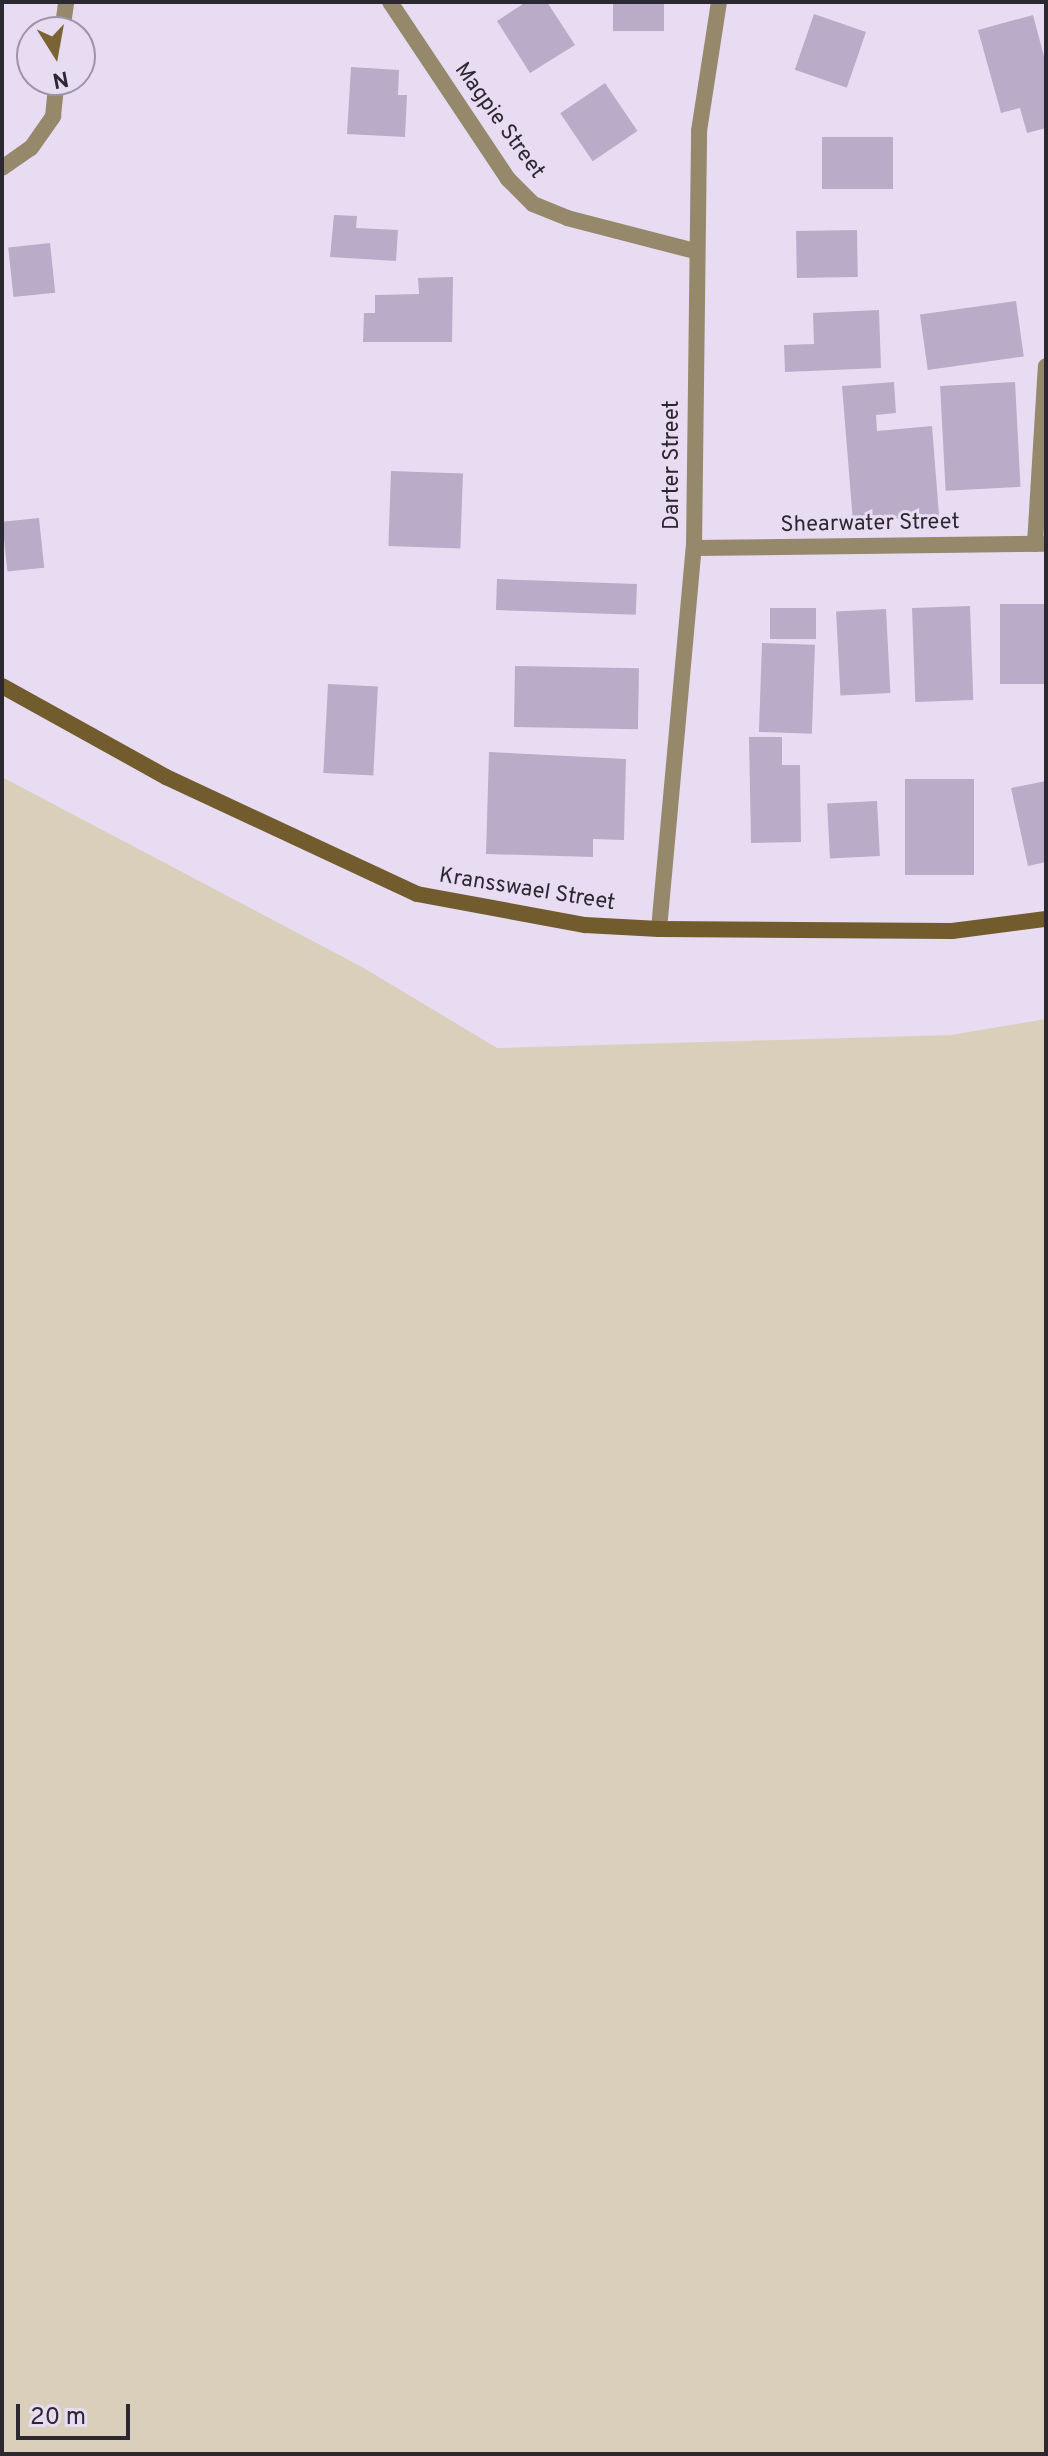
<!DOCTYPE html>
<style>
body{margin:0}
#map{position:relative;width:1048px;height:2456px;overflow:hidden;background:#e8dcf3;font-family:Overpass,sans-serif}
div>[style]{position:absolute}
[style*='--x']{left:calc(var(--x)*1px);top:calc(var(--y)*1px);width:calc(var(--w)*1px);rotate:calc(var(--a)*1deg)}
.green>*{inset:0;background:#dacfba}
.building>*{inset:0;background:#baacc8;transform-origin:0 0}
.street>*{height:16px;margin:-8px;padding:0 8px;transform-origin:8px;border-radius:8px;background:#96886a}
.secondary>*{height:16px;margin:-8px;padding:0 8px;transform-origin:8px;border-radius:8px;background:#725c2e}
span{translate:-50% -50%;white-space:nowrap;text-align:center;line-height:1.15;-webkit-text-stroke:6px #e8dcf3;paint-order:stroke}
.street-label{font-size:22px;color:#2c2831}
.frame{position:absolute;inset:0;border:4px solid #2c2831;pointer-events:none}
.north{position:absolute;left:16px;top:16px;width:80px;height:80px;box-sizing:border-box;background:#e8dcf3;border:2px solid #9d94a5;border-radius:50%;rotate:169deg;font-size:22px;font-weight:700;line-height:32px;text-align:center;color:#2c2831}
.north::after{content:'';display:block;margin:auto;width:28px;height:36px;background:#7a6434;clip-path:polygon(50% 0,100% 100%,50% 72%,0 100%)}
.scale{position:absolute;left:16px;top:2404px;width:114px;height:36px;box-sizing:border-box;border:4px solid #2c2831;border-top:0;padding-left:10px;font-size:24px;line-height:28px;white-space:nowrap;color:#2c2831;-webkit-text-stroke:6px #e8dcf3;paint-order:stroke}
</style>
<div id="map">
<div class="green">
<i style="clip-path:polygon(2px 777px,362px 967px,497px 1048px,951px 1035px,1046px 1019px,1046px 2454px,2px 2454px)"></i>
</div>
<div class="building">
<i style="clip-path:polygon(526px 2px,547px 2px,575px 45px,530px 73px,497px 21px)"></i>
<i style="left:613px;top:2px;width:51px;height:29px"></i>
<i style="left:814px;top:14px;width:55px;height:59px;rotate:19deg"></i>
<i style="clip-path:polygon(1033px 15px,1046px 64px,1046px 128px,1027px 133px,1020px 108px,1001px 113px,978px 30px)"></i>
<i style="clip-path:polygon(351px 67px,399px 70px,398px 95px,407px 95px,405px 137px,347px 134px)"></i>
<i style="left:605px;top:83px;width:58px;height:54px;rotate:56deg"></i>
<i style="left:893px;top:137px;width:52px;height:71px;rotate:90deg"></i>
<i style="clip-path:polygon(334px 215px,357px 216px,356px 228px,398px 230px,396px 261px,330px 257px)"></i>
<i style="left:857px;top:230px;width:47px;height:61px;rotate:89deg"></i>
<i style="left:50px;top:243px;width:50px;height:42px;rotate:84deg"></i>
<i style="clip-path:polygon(453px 277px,452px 342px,363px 342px,364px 313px,375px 313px,375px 295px,419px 294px,418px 278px)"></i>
<i style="left:1016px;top:301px;width:56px;height:97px;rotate:82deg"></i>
<i style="clip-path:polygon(879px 310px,881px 368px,785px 372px,784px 345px,814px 344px,813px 313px)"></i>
<i style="clip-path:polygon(894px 382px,896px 413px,876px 415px,877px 431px,932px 426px,939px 515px,853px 522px,842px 386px)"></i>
<i style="left:1015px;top:382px;width:105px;height:75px;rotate:87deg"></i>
<i style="left:391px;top:471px;width:72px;height:75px;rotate:2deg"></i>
<i style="left:39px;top:518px;width:50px;height:37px;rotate:84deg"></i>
<i style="left:497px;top:579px;width:140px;height:31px;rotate:2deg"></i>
<i style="left:1000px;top:604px;width:46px;height:80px"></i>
<i style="left:970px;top:606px;width:94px;height:58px;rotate:88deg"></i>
<i style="left:770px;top:608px;width:46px;height:31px"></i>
<i style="left:886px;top:609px;width:84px;height:50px;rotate:87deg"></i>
<i style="left:762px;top:643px;width:53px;height:89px;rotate:2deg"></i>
<i style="left:515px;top:666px;width:124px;height:61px;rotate:1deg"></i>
<i style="left:328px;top:684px;width:50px;height:89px;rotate:3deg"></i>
<i style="clip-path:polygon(749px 737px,782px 737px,782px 765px,800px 765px,801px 842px,751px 843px)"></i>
<i style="clip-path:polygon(489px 752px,626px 759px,624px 840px,593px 839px,593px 857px,486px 854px)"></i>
<i style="left:905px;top:779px;width:69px;height:96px"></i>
<i style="clip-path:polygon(1046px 781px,1046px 862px,1028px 866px,1011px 788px)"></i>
<i style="left:877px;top:801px;width:55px;height:50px;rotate:87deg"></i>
</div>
<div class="street">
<i style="--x:390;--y:2;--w:213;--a:56.3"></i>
<i style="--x:508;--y:179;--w:35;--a:45"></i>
<i style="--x:533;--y:204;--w:37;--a:22"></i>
<i style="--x:567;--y:218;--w:132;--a:14.5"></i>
<i style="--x:62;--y:32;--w:30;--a:-82"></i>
<i style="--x:2;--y:168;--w:35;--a:-35"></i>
<i style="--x:31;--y:148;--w:39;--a:-55"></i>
<i style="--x:53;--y:116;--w:36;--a:-84"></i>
<i style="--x:1035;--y:544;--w:178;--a:-86.5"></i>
<i style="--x:694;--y:548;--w:352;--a:-0.7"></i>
<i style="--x:659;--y:929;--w:383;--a:-84.8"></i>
<i style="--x:694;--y:548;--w:417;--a:-89.3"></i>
<i style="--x:699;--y:131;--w:131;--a:-81.2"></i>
</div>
<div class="secondary">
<i style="--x:2;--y:686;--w:188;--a:29"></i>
<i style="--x:166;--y:777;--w:277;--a:25"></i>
<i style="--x:417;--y:894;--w:171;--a:10.5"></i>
<i style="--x:585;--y:925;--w:74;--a:3.1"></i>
<i style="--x:659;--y:929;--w:293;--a:0.4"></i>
<i style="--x:952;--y:931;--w:95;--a:-7.3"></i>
</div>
<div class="street-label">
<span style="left:499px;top:121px;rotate:54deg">Magpie Street</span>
<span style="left:673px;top:465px;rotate:-90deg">Darter Street</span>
<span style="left:870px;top:524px;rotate:-1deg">Shearwater Street</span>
<span style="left:527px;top:890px;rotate:9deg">Kransswael Street</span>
</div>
<div class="frame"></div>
<div class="north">N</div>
<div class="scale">20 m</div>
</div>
